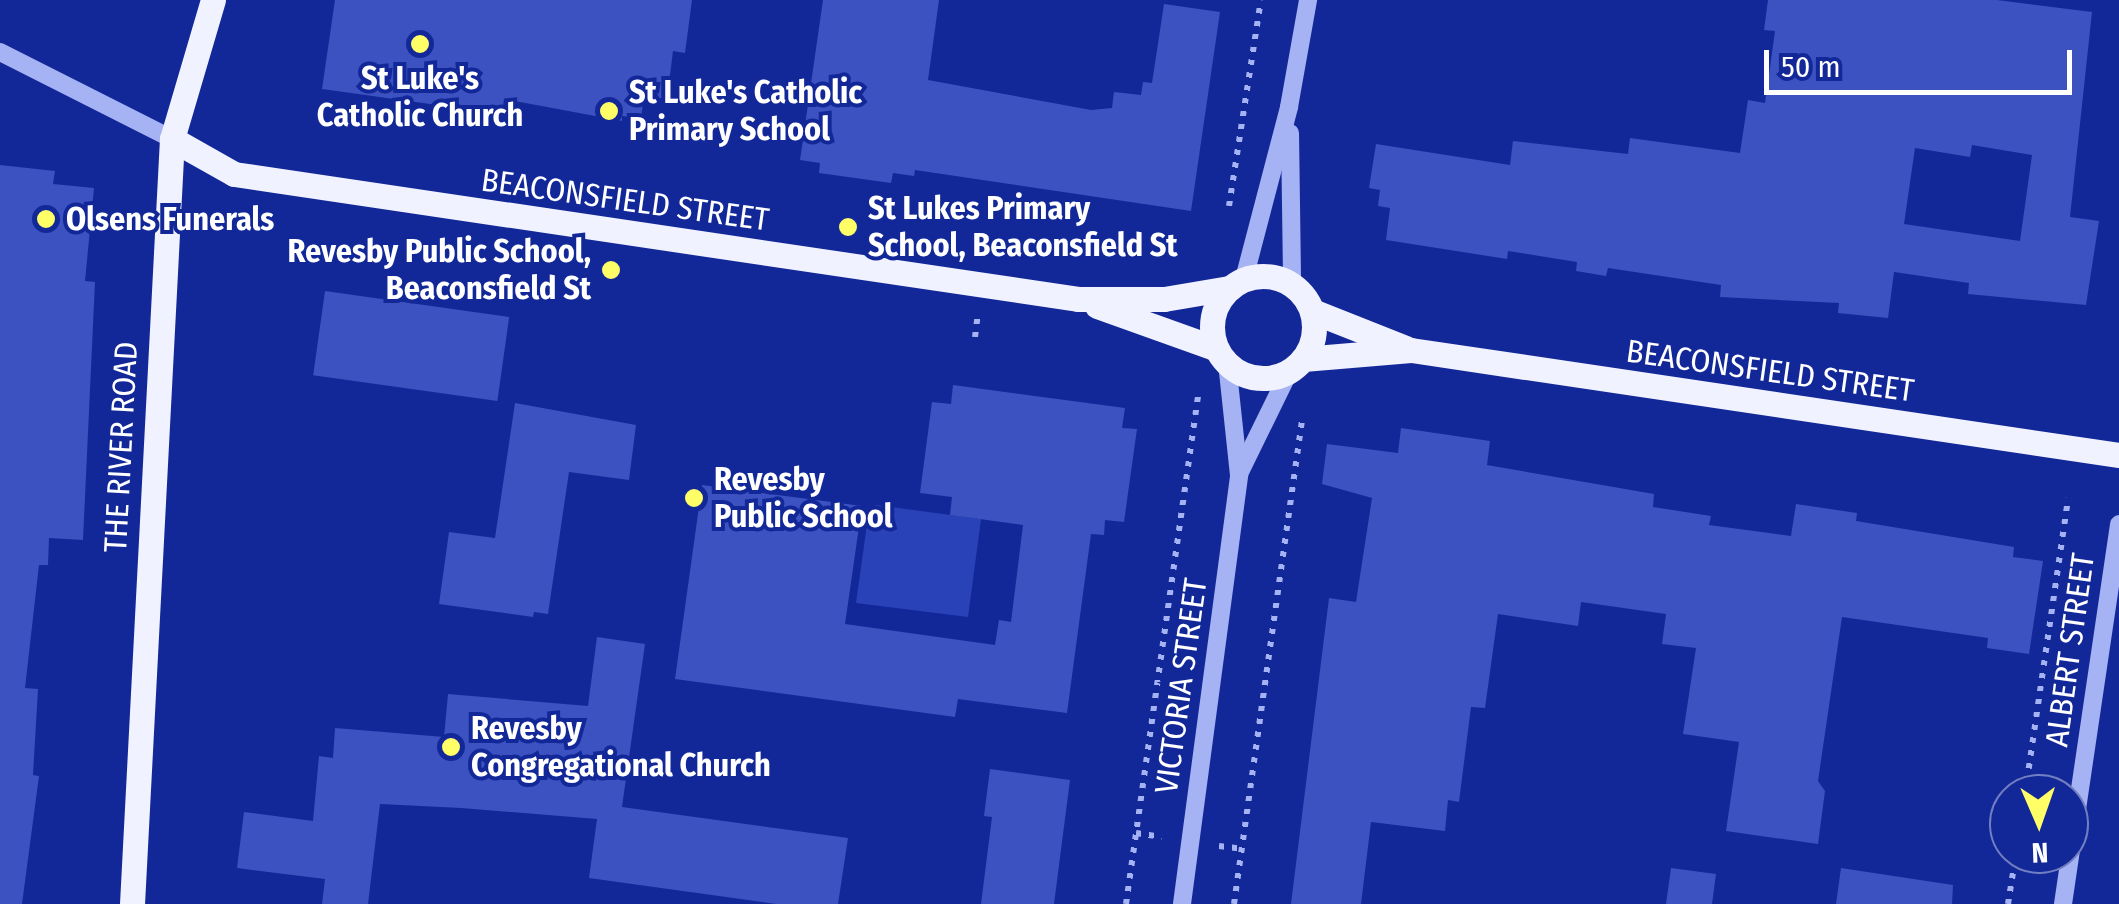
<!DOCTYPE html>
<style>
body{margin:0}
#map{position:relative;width:2119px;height:904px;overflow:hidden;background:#132898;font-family:"Fira Sans Condensed",sans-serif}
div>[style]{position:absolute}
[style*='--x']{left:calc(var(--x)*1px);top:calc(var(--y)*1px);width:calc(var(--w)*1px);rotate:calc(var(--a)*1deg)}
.green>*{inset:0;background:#2942b8}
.building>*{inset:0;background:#3c52c0;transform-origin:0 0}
.path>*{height:6px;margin-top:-3px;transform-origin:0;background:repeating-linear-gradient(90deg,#a5b2f3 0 5px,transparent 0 13px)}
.minor>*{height:18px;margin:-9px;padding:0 9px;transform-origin:9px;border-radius:9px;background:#a5b2f3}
.major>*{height:25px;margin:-12.5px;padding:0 12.5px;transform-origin:12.5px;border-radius:12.5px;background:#f1f2ff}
.major>.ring{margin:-12.5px;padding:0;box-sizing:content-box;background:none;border:25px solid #f1f2ff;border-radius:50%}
.dots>*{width:28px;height:28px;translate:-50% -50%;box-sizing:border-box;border:5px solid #132898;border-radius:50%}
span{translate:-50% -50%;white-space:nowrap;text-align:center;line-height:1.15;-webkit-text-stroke:8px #132898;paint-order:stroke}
.poi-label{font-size:32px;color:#fff;font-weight:700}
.left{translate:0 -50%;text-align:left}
.right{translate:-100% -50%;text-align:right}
.street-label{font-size:32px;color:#fff}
.north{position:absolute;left:1989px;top:774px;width:100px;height:100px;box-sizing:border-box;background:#132898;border:2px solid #717ec1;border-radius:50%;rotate:178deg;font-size:28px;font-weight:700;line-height:40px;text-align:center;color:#fff}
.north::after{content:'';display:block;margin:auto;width:35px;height:45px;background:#fffe67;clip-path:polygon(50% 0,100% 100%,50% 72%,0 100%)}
.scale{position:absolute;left:1764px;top:50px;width:308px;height:45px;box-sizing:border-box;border:5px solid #fff;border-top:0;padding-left:12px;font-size:30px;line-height:35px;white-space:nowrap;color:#fff;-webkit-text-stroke:8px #132898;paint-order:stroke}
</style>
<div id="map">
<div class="green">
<i style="clip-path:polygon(876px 505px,981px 519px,968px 617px,856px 603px,869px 510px)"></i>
</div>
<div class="building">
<i style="clip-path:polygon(335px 0,692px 0,685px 53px,673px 51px,667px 99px,644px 96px,641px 118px,622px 116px,622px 121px,504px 99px,502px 114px,322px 89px)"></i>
<i style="clip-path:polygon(823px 0,939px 0,928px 80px,1091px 110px,1112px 108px,1114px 92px,1141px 95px,1143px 82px,1152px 83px,1164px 4px,1220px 12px,1191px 211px,915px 170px,914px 176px,893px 173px,891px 183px,819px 173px,820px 163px,800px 160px)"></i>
<i style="clip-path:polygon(evenodd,1768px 0,1997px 0,2092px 12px,2070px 217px,2099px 221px,2086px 305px,1968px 294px,1969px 283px,1894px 272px,1888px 318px,1838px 313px,1839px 303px,1720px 297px,1721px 285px,1608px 268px,1606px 276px,1576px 271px,1577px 262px,1508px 251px,1507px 259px,1386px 240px,1390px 208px,1378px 206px,1380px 190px,1369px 188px,1376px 144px,1510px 165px,1513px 141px,1628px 154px,1630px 138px,1740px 153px,1748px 100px,1765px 103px,1775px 31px,1764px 30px,1768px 0,1972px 145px,2032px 155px,2020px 241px,1904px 224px,1915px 148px,1970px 157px,1972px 145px)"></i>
<i style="clip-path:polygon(0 165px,55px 171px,53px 184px,94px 188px,85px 281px,95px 282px,83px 540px,49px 538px,48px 565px,39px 565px,25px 688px,38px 689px,33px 775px,39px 776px,22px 904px,0 904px)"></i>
<i style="left:325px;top:291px;width:186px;height:85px;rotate:8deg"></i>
<i style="clip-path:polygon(953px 385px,1125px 408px,1122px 428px,1137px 429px,1124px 522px,1105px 520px,1104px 535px,1091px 534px,1067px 713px,958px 699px,955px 717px,675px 679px,702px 485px,862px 506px,845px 624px,995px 645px,999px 620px,1011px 622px,1023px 525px,950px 515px,952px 497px,920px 493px,932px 402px,951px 404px)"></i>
<i style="clip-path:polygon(515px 403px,636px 425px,629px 480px,569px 472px,548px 614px,534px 612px,533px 617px,439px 604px,449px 532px,495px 538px)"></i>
<i style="clip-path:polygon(1401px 428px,1490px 441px,1487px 465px,1654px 494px,1653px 507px,1711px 516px,1709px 525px,1791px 536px,1796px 504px,1857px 513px,1856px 521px,2014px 547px,2013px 557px,2043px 561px,2029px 654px,1987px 648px,1988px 638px,1842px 617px,1818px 781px,1825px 791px,1818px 844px,1726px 831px,1739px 742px,1683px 734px,1696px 648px,1662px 644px,1666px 614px,1581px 602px,1578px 626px,1498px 614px,1485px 708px,1471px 707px,1459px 802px,1448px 800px,1445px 831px,1371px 822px,1361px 904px,1291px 904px,1329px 598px,1356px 602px,1372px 498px,1322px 484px,1327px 444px,1398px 453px)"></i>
<i style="clip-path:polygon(597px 637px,645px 644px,622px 807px,848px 838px,838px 904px,776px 904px,589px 878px,597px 819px,461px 808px,380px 804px,368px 904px,322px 904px,325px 879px,237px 868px,244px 812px,313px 821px,319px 756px,333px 758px,335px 728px,444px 737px,448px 694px,588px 706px)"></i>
<i style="clip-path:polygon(990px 769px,1070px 780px,1054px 904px,981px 904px,992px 817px,984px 816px)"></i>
<i style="clip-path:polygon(1671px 868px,1716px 874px,1712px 904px,1666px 904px)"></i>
<i style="clip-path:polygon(1841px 868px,1953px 885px,1952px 904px,1836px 904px)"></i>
</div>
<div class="path">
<i style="--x:1229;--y:206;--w:208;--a:-81.2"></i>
<i style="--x:987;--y:256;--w:24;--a:-83"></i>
<i style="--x:975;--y:337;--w:24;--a:-83"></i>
<i style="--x:2025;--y:794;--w:299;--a:-81.7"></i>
<i style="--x:1136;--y:833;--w:26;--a:9"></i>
<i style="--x:1219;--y:846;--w:23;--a:7"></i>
<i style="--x:1126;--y:904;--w:513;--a:-81.93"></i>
<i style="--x:1234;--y:904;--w:493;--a:-82"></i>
<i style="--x:2008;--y:904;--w:51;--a:-80.9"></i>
</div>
<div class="minor">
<i style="--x:0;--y:52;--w:193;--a:26.8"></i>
<i style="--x:1290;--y:133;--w:152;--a:89.2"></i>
<i style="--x:1244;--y:279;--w:178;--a:-75.3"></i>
<i style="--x:1289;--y:107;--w:109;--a:-79.9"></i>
<i style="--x:1239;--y:474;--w:116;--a:-63.9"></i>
<i style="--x:1182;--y:904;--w:433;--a:-82.4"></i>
<i style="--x:1239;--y:475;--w:113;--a:-96.1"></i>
<i style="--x:2063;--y:904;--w:384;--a:-81.6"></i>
</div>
<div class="major">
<i style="--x:172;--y:139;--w:71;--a:29.4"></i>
<i style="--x:234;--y:174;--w:853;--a:8.42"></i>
<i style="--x:1078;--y:299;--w:86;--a:0"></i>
<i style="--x:1164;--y:299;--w:66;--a:-9.6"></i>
<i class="ring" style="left:1212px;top:276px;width:77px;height:77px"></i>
<i style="--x:1097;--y:306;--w:127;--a:19.7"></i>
<i style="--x:1312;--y:311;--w:101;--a:21.5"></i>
<i style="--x:1303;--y:359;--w:108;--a:-4.8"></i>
<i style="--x:1411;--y:350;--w:716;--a:8.44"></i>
<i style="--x:132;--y:904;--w:766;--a:-87.01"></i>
<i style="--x:172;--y:139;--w:145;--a:-73.6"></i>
</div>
<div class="dots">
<i style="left:420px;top:44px;background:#fffe67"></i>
<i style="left:609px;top:111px;background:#fffe67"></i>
<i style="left:46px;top:219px;background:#fffe67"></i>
<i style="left:848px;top:227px;background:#fffe67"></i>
<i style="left:611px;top:270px;background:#fffe67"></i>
<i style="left:694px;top:498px;background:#fffe67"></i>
<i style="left:451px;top:747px;background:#fffe67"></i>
</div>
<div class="poi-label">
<span style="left:420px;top:97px">St Luke's<br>Catholic Church</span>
<span class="left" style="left:629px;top:111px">St Luke's Catholic<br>Primary School</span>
<span class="left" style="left:868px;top:227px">St Lukes Primary<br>School, Beaconsfield St</span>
<span class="left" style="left:66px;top:219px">Olsens Funerals</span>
<span class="right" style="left:591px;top:270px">Revesby Public School,<br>Beaconsfield St</span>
<span class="left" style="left:714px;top:498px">Revesby<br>Public School</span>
<span class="left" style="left:471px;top:747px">Revesby<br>Congregational Church</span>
</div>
<div class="street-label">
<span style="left:625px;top:200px;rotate:8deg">BEACONSFIELD STREET</span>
<span style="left:1770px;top:371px;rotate:8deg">BEACONSFIELD STREET</span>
<span style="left:121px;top:447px;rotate:-87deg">THE RIVER ROAD</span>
<span style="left:2070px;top:650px;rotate:-82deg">ALBERT STREET</span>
<span style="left:1181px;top:686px;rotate:-82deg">VICTORIA STREET</span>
</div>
<div class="north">N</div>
<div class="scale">50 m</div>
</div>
